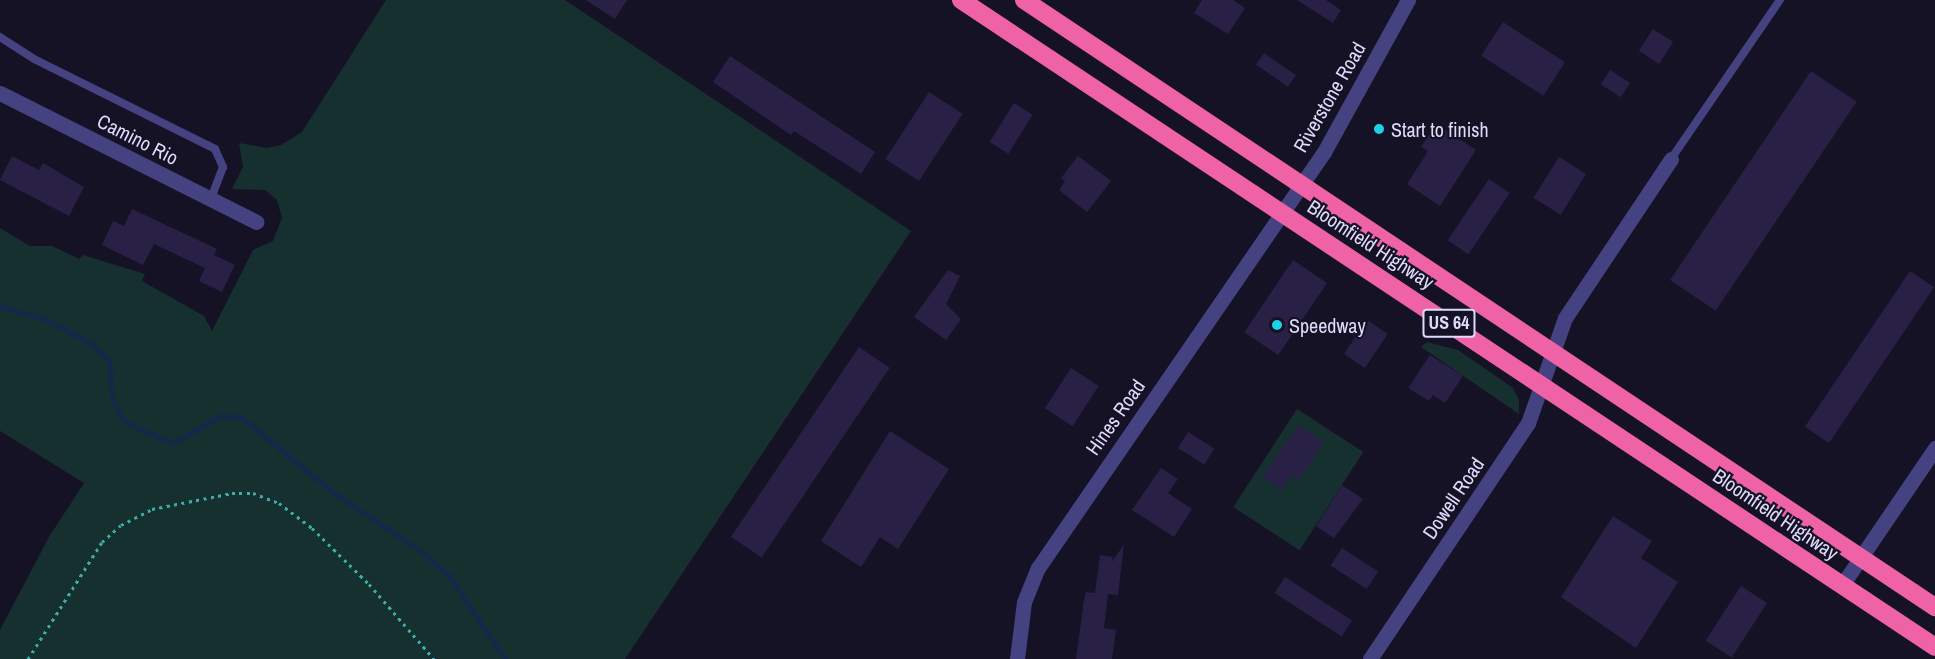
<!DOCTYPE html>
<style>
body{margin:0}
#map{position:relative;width:1935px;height:659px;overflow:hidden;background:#161226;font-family:"Archivo Narrow",sans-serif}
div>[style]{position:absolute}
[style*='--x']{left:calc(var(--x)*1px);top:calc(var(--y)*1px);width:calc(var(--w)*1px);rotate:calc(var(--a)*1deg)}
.green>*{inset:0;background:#16302f;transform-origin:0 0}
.stream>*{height:5px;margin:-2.5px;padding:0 2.5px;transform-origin:2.5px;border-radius:2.5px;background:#142849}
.building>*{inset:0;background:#282045;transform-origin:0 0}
.path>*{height:3px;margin-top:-1.5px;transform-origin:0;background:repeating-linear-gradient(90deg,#3caea8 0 3px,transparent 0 7.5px)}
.lane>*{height:8px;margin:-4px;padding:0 4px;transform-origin:4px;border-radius:4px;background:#454281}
.street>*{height:15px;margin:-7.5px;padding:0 7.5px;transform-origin:7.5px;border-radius:7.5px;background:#454281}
.highway>*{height:18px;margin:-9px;padding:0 9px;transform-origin:9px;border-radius:9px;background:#ef62a5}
.dots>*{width:16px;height:16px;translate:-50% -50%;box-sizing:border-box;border:3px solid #161226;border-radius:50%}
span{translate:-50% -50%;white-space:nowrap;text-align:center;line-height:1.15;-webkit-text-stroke:4.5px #161226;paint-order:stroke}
.shield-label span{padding:2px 4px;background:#161226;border:2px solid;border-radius:4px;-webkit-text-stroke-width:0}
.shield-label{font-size:18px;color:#dfdbfb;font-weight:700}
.street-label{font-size:20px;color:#dfdbfb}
.poi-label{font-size:20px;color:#dfdbfb}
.left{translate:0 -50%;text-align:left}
</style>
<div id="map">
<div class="green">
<i style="clip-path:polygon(386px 0,565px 0,911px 231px,625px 659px,0 659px,0 630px,49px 537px,84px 483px,0 431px,0 228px,30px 246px,52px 246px,79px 259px,83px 255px,145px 274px,142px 281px,204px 316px,212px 331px,253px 250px,273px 241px,282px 218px,277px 200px,265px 190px,232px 189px,243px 167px,239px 143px,267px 148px,281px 145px,302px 132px)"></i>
<i style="clip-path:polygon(1427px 342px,1458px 350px,1513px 388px,1519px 400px,1519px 414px,1421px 347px)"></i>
<i style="left:1297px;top:409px;width:79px;height:117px;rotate:33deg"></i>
</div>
<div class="stream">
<i style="--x:0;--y:306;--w:47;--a:16.1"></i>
<i style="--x:45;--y:319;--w:53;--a:28"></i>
<i style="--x:92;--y:344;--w:24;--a:45"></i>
<i style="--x:109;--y:361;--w:38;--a:85"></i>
<i style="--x:112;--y:399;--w:13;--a:63"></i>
<i style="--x:118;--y:411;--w:11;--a:56"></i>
<i style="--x:124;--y:420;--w:20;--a:30"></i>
<i style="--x:141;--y:430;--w:35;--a:22"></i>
<i style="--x:173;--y:443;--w:54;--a:-29.9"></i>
<i style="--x:220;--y:416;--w:21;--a:3"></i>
<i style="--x:241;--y:417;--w:124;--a:39.1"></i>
<i style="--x:337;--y:495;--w:101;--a:33.7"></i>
<i style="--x:421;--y:551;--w:39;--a:42"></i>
<i style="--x:450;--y:577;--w:99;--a:56.1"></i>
</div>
<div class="building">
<i style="clip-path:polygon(586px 0,627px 0,615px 19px)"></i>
<i style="clip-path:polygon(1202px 0,1233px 0,1245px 8px,1228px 34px,1194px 13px)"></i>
<i style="clip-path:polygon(1297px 0,1326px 0,1341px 10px,1333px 23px)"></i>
<i style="left:1503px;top:22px;width:74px;height:40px;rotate:33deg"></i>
<i style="left:1653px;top:29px;width:24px;height:26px;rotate:33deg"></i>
<i style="left:1264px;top:53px;width:39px;height:14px;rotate:35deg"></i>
<i style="clip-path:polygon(730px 56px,875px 152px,861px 174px,794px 131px,791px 135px,713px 82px)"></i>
<i style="left:1610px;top:70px;width:24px;height:17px;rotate:33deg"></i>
<i style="left:1811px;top:71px;width:55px;height:252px;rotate:34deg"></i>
<i style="left:929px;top:92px;width:40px;height:80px;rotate:33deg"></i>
<i style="left:1014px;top:103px;width:22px;height:46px;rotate:32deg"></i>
<i style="clip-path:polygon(1436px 124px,1476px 150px,1440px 206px,1407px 184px,1428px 151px,1421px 147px)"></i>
<i style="clip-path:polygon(12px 156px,39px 170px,43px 163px,84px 187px,69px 216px,0 180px)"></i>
<i style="clip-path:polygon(1078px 156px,1111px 181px,1087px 212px,1059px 190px,1065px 181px,1061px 178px)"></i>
<i style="left:1559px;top:157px;width:32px;height:48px;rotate:32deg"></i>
<i style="left:1489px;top:179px;width:25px;height:74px;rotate:34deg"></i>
<i style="clip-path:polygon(132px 209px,217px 249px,214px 255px,235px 265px,222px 292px,199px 281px,205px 268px,154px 244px,143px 265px,102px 245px,113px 221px,124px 226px)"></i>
<i style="left:1293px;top:260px;width:41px;height:87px;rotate:34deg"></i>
<i style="clip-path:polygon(948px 270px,960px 276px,946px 304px,961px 319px,946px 340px,914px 317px)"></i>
<i style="left:1910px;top:271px;width:29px;height:188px;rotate:34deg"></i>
<i style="left:1367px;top:320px;width:25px;height:41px;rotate:34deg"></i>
<i style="left:859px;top:347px;width:37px;height:229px;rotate:34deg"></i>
<i style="clip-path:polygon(1430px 355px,1463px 376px,1445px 403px,1433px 395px,1429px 401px,1408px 388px)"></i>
<i style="left:1071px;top:368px;width:33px;height:48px;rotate:33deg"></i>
<i style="clip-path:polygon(1299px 425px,1324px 443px,1298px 480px,1292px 476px,1281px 490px,1262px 476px)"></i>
<i style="clip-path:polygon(890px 431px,949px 469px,898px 549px,880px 537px,861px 567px,821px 541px)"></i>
<i style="left:1188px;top:432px;width:31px;height:19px;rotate:32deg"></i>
<i style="clip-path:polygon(1161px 468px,1178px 479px,1168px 493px,1192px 509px,1174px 537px,1132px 510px)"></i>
<i style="clip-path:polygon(1342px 485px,1363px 499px,1334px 538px,1316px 526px)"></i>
<i style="clip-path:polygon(1613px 516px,1652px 541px,1641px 558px,1678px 582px,1636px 648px,1561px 597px)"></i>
<i style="clip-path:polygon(1124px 544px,1118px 595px,1108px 594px,1104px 628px,1116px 630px,1112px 659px,1076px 659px,1084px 600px,1086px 592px,1095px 593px,1100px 555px,1113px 557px,1112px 562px)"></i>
<i style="left:1342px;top:548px;width:43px;height:21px;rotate:33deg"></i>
<i style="left:1285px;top:577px;width:80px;height:19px;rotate:33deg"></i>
<i style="left:1741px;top:586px;width:31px;height:65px;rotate:33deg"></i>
</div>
<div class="path">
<i style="--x:28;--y:659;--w:138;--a:-57.7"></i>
<i style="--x:102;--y:542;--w:25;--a:-42"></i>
<i style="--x:121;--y:525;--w:35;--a:-27"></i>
<i style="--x:152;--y:509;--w:82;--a:-11.3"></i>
<i style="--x:232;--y:493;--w:21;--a:0"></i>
<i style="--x:253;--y:493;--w:28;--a:21"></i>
<i style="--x:279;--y:503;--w:41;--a:37.1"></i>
<i style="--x:312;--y:528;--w:80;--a:44.5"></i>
<i style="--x:369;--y:584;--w:99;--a:49.1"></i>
</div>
<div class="lane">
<i style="--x:0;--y:37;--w:40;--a:32.9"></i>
<i style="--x:34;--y:59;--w:202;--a:26.4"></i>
<i style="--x:215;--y:149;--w:20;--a:66"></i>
<i style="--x:223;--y:167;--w:34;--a:111"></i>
<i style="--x:1671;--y:159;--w:193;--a:-55.6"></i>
</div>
<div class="street">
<i style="--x:0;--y:93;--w:287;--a:26.7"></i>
<i style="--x:1842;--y:585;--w:166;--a:-55.8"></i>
<i style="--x:1017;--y:659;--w:57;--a:-83"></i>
<i style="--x:1024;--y:602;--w:37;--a:-68"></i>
<i style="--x:1038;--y:568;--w:505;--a:-55.49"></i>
<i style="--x:1324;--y:152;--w:174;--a:-61.1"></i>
<i style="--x:1370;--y:659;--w:284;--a:-56.2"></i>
<i style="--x:1528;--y:423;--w:111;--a:-70.6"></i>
<i style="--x:1565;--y:318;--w:191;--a:-56.3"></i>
</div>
<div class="highway">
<i style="--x:961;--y:0;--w:1169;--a:33.59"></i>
<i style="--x:1024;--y:0;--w:1095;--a:33.68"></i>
</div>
<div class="dots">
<i style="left:1379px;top:129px;background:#1bd2e8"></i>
<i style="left:1277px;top:325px;background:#1bd2e8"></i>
</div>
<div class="shield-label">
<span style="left:1449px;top:323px">US 64</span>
</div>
<div class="street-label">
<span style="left:1329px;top:97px;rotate:-60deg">Riverstone Road</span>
<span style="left:138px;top:139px;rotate:27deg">Camino Rio</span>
<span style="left:1371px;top:244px;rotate:33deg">Bloomfield Highway</span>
<span style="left:1115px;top:417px;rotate:-55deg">Hines Road</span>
<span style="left:1453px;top:498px;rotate:-56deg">Dowell Road</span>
<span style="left:1776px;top:514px;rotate:34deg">Bloomfield Highway</span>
</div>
<div class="poi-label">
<span class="left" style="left:1391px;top:129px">Start to finish</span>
<span class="left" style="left:1289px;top:325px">Speedway</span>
</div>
</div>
